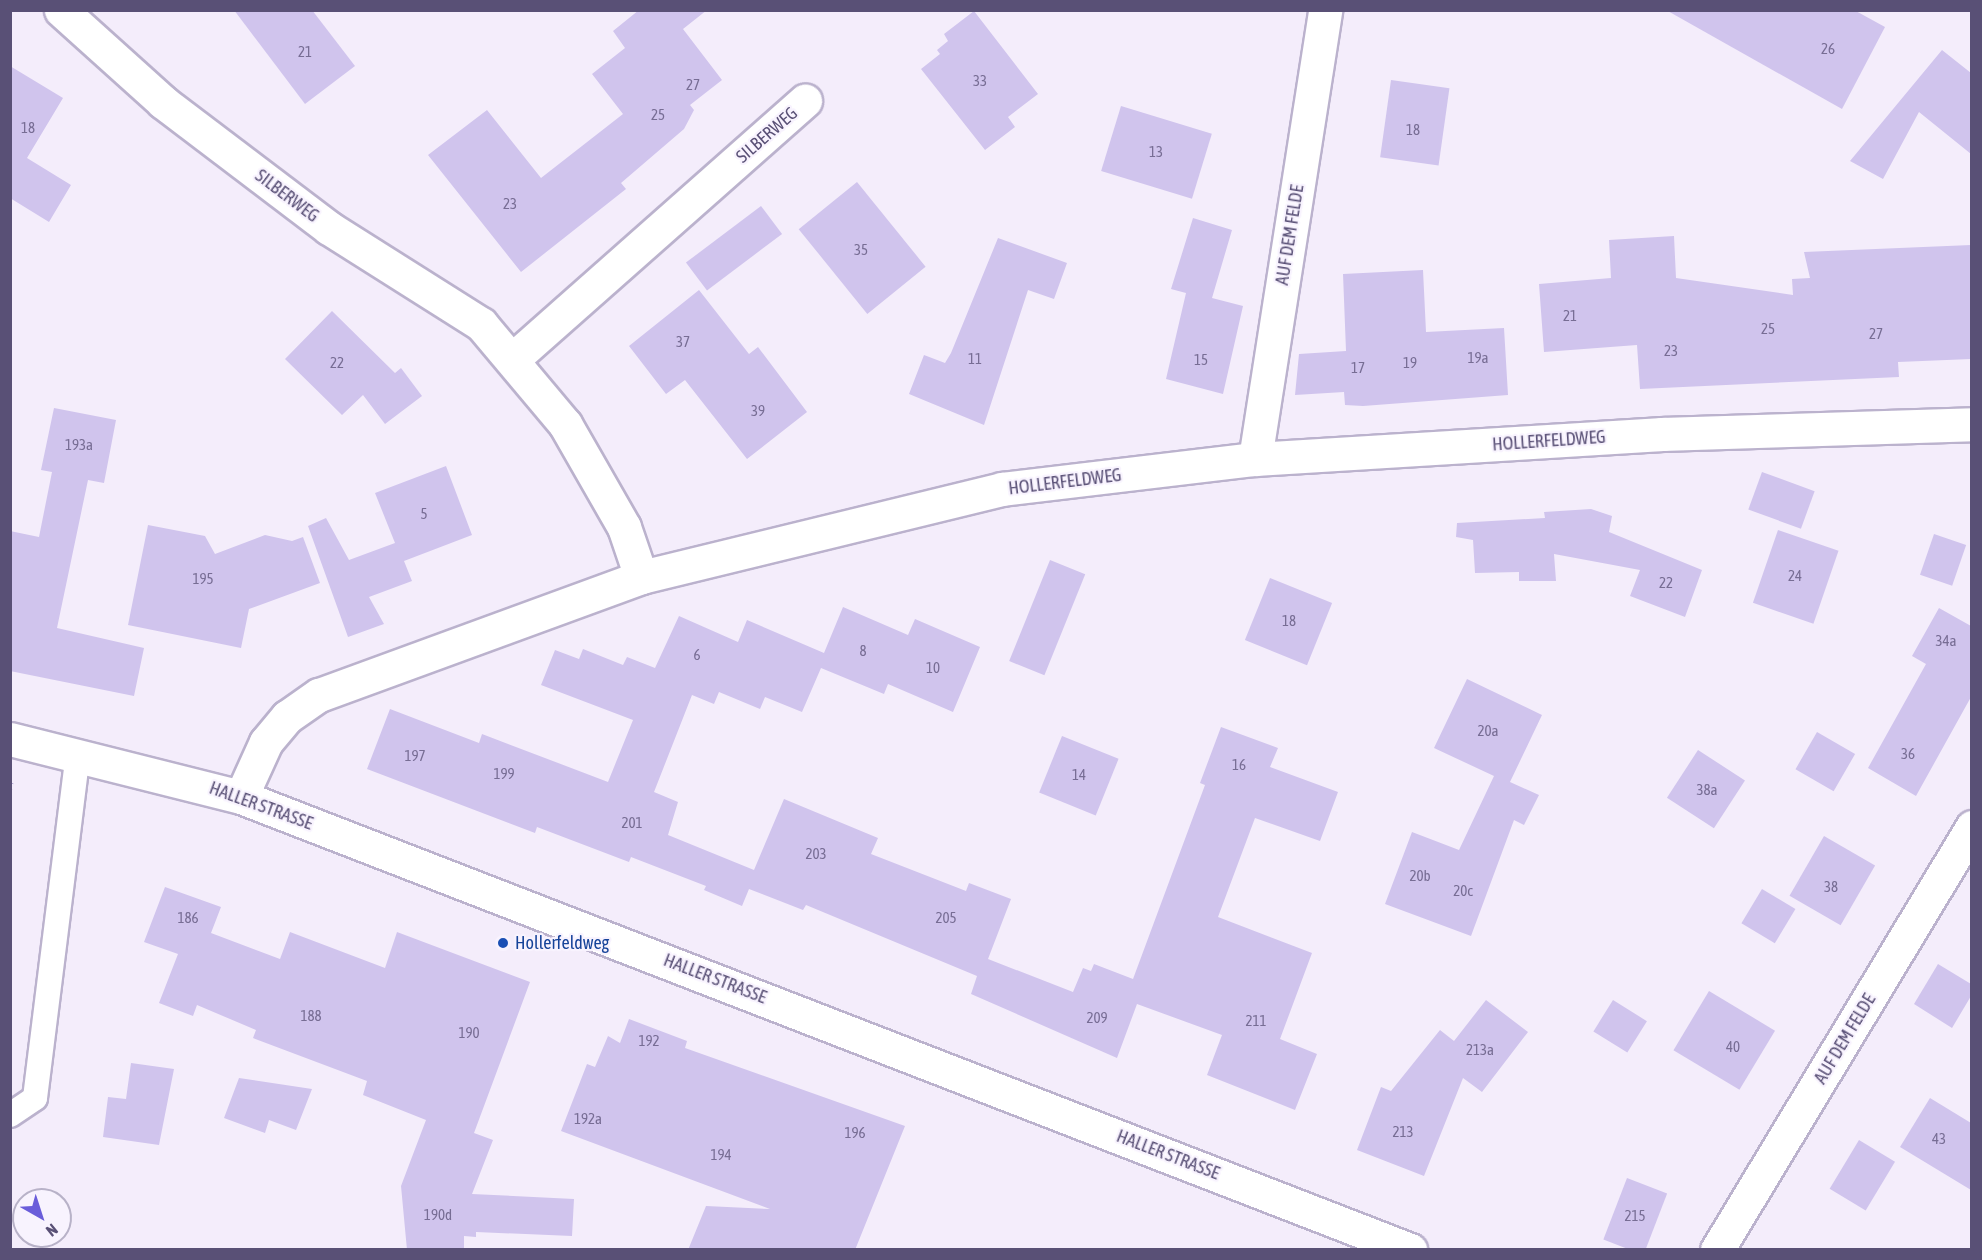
<!DOCTYPE html>
<style>
body{margin:0}
#map{position:relative;width:1982px;height:1260px;overflow:hidden;background:#f4edfb;font-family:"Asap Condensed",sans-serif}
div>[style]{position:absolute}
[style*='--x']{left:calc(var(--x)*1px);top:calc(var(--y)*1px);width:calc(var(--w)*1px);rotate:calc(var(--a)*1deg)}
.building>*{inset:0;background:#d0c4ed;transform-origin:0 0}
.path>*{height:4px;margin-top:-2px;transform-origin:0;background:repeating-linear-gradient(90deg,#b4a9d4 0 1.5px,transparent 0 6px)}
.roads{filter:drop-shadow(2px 0 #bbb2cd) drop-shadow(-2px 0 #bbb2cd) drop-shadow(0 2px #bbb2cd) drop-shadow(0 -2px #bbb2cd)}
.lane>*{height:24px;margin:-12px;padding:0 12px;transform-origin:12px;border-radius:12px;background:#fff}
.street>*{height:33px;margin:-16.5px;padding:0 16.5px;transform-origin:16.5px;border-radius:16.5px;background:#fff}
.secondary>*{height:33px;margin:-16.5px;padding:0 16.5px;transform-origin:16.5px;border-radius:16.5px;background:#fff}
.dots>*{width:16px;height:16px;translate:-50% -50%;box-sizing:border-box;border:3px solid #f8f3fe;border-radius:50%}
span{translate:-50% -50%;white-space:nowrap;text-align:center;line-height:1.15;-webkit-text-stroke:4.5px #f8f3fe;paint-order:stroke}
.number-label{font-size:15px;color:#776d94}
.number-label span{-webkit-text-stroke-width:0}
.street-label{font-size:18px;color:#595076}
.transit-label{font-size:18px;color:#164399}
.left{translate:0 -50%;text-align:left}
.frame{position:absolute;inset:0;border:12px solid #595076;pointer-events:none}
.north{position:absolute;left:12px;top:1188px;width:60px;height:60px;box-sizing:border-box;background:#f8f3fe;border:2px solid #b8b2c8;border-radius:50%;rotate:141deg;font-size:16px;font-weight:700;line-height:24px;text-align:center;color:#595076}
.north::after{content:'';display:block;margin:auto;width:21px;height:27px;background:#6a5dda;clip-path:polygon(50% 0,100% 100%,50% 72%,0 100%)}
</style>
<div id="map">
<div class="building">
<i style="clip-path:polygon(234px 10px,312px 10px,355px 66px,305px 104px)"></i>
<i style="clip-path:polygon(639px 10px,707px 10px,683px 29px,722px 80px,690px 105px,694px 110px,684px 129px,621px 183px,626px 189px,521px 272px,428px 155px,487px 110px,541px 178px,623px 114px,592px 74px,625px 48px,613px 31px)"></i>
<i style="clip-path:polygon(1666px 10px,1854px 10px,1885px 27px,1842px 109px)"></i>
<i style="clip-path:polygon(974px 11px,1038px 94px,1008px 117px,1015px 127px,985px 150px,921px 69px,940px 54px,937px 50px,948px 41px,944px 34px)"></i>
<i style="clip-path:polygon(1942px 50px,1971px 73px,1971px 154px,1919px 112px,1883px 179px,1850px 161px)"></i>
<i style="clip-path:polygon(10px 66px,63px 98px,27px 158px,71px 185px,49px 222px,10px 198px)"></i>
<i style="left:1391px;top:80px;width:59px;height:78px;rotate:8deg"></i>
<i style="left:1121px;top:106px;width:95px;height:68px;rotate:17deg"></i>
<i style="left:857px;top:182px;width:109px;height:75px;rotate:51deg"></i>
<i style="left:761px;top:206px;width:35px;height:94px;rotate:53deg"></i>
<i style="clip-path:polygon(1193px 218px,1232px 230px,1212px 298px,1243px 306px,1223px 394px,1166px 379px,1186px 293px,1171px 289px)"></i>
<i style="clip-path:polygon(1674px 236px,1676px 278px,1793px 295px,1792px 279px,1810px 278px,1804px 252px,1971px 245px,1971px 359px,1898px 362px,1899px 377px,1640px 389px,1637px 345px,1544px 352px,1539px 284px,1611px 278px,1609px 240px)"></i>
<i style="clip-path:polygon(998px 238px,1067px 263px,1054px 299px,1028px 290px,984px 425px,909px 394px,924px 355px,945px 363px,951px 353px)"></i>
<i style="clip-path:polygon(1423px 270px,1426px 332px,1504px 328px,1508px 395px,1363px 406px,1345px 405px,1344px 392px,1295px 395px,1299px 354px,1346px 351px,1343px 274px)"></i>
<i style="clip-path:polygon(699px 290px,749px 354px,758px 347px,807px 412px,747px 459px,685px 380px,666px 394px,629px 346px)"></i>
<i style="clip-path:polygon(332px 311px,395px 373px,401px 368px,422px 396px,385px 424px,363px 395px,342px 415px,285px 359px)"></i>
<i style="clip-path:polygon(54px 408px,116px 420px,104px 483px,88px 480px,57px 628px,144px 648px,134px 696px,10px 671px,10px 531px,39px 537px,52px 472px,41px 470px)"></i>
<i style="clip-path:polygon(446px 466px,472px 535px,404px 561px,412px 581px,369px 597px,384px 624px,348px 637px,308px 526px,326px 518px,349px 560px,395px 543px,375px 493px)"></i>
<i style="left:1762px;top:472px;width:56px;height:40px;rotate:20deg"></i>
<i style="clip-path:polygon(1591px 509px,1612px 516px,1609px 532px,1702px 570px,1685px 617px,1630px 596px,1640px 570px,1554px 554px,1556px 581px,1519px 581px,1519px 572px,1475px 573px,1473px 540px,1456px 537px,1457px 523px,1545px 518px,1544px 512px)"></i>
<i style="clip-path:polygon(148px 525px,205px 536px,215px 554px,265px 535px,292px 541px,303px 537px,320px 583px,249px 609px,241px 648px,128px 625px)"></i>
<i style="left:1778px;top:530px;width:64px;height:77px;rotate:19deg"></i>
<i style="left:1934px;top:534px;width:34px;height:43px;rotate:19deg"></i>
<i style="left:1050px;top:560px;width:38px;height:109px;rotate:22deg"></i>
<i style="left:1270px;top:578px;width:67px;height:67px;rotate:22deg"></i>
<i style="clip-path:polygon(843px 607px,908px 635px,915px 619px,980px 647px,953px 712px,888px 684px,884px 694px,821px 668px,802px 712px,765px 697px,760px 709px,719px 692px,714px 704px,692px 695px,654px 792px,678px 802px,668px 835px,754px 870px,784px 799px,878px 838px,871px 854px,966px 891px,969px 883px,1011px 899px,988px 959px,1073px 992px,1083px 968px,1091px 971px,1094px 964px,1133px 979px,1205px 785px,1200px 783px,1221px 727px,1278px 748px,1270px 767px,1338px 792px,1320px 841px,1255px 818px,1218px 917px,1312px 953px,1280px 1039px,1317px 1054px,1295px 1110px,1207px 1075px,1222px 1035px,1137px 1004px,1117px 1058px,971px 994px,977px 976px,806px 905px,803px 910px,749px 889px,742px 906px,704px 890px,706px 886px,631px 857px,629px 862px,537px 827px,535px 833px,367px 769px,390px 709px,479px 743px,482px 734px,608px 782px,633px 720px,541px 685px,555px 650px,579px 659px,583px 649px,623px 665px,627px 657px,655px 668px,679px 616px,738px 642px,747px 620px,824px 653px)"></i>
<i style="clip-path:polygon(1939px 608px,1971px 626px,1971px 697px,1916px 796px,1868px 768px,1926px 664px,1912px 656px)"></i>
<i style="clip-path:polygon(1467px 679px,1542px 715px,1510px 782px,1539px 795px,1524px 825px,1514px 820px,1471px 936px,1385px 904px,1412px 832px,1459px 850px,1494px 776px,1434px 748px)"></i>
<i style="left:1817px;top:732px;width:44px;height:43px;rotate:30deg"></i>
<i style="left:1062px;top:736px;width:61px;height:61px;rotate:22deg"></i>
<i style="left:1698px;top:750px;width:56px;height:57px;rotate:33deg"></i>
<i style="left:1824px;top:836px;width:59px;height:69px;rotate:30deg"></i>
<i style="clip-path:polygon(165px 887px,221px 907px,211px 933px,280px 959px,290px 932px,385px 968px,397px 932px,530px 982px,474px 1133px,493px 1140px,472px 1194px,574px 1199px,572px 1236px,476px 1232px,476px 1237px,464px 1236px,464px 1250px,407px 1250px,401px 1186px,426px 1120px,363px 1095px,367px 1081px,253px 1038px,256px 1030px,197px 1005px,193px 1016px,159px 1003px,178px 954px,144px 942px)"></i>
<i style="left:1762px;top:889px;width:39px;height:40px;rotate:31deg"></i>
<i style="clip-path:polygon(1938px 964px,1971px 984px,1971px 996px,1952px 1028px,1914px 1004px)"></i>
<i style="left:1709px;top:991px;width:77px;height:69px;rotate:31deg"></i>
<i style="clip-path:polygon(1486px 1000px,1528px 1032px,1482px 1092px,1463px 1078px,1424px 1176px,1357px 1150px,1381px 1087px,1391px 1091px,1440px 1030px,1454px 1041px)"></i>
<i style="left:1613px;top:1000px;width:40px;height:37px;rotate:32deg"></i>
<i style="clip-path:polygon(629px 1019px,687px 1041px,685px 1048px,905px 1126px,855px 1250px,688px 1250px,706px 1206px,770px 1209px,561px 1131px,587px 1064px,595px 1067px,608px 1036px,620px 1043px)"></i>
<i style="clip-path:polygon(131px 1063px,174px 1069px,159px 1145px,103px 1137px,108px 1097px,126px 1099px)"></i>
<i style="clip-path:polygon(239px 1078px,312px 1089px,296px 1130px,269px 1120px,265px 1133px,224px 1118px)"></i>
<i style="clip-path:polygon(1930px 1098px,1971px 1123px,1971px 1190px,1900px 1147px)"></i>
<i style="left:1859px;top:1140px;width:42px;height:57px;rotate:31deg"></i>
<i style="left:1627px;top:1178px;width:43px;height:66px;rotate:21deg"></i>
</div>
<div class="path">
<i style="--x:10;--y:790;--w:10;--a:-79"></i>
</div>
<div class="roads">
<div class="lane">
<i style="--x:10;--y:1115;--w:30;--a:-34"></i>
<i style="--x:35;--y:1098;--w:348;--a:-82.9"></i>
</div>
<div class="street">
<i style="--x:61;--y:10;--w:137;--a:42"></i>
<i style="--x:163;--y:102;--w:208;--a:37.2"></i>
<i style="--x:329;--y:228;--w:180;--a:32.3"></i>
<i style="--x:481;--y:324;--w:131;--a:50"></i>
<i style="--x:565;--y:424;--w:119;--a:60.2"></i>
<i style="--x:624;--y:527;--w:53;--a:71.2"></i>
<i style="--x:513;--y:359;--w:390;--a:-41.5"></i>
<i style="--x:1255;--y:459;--w:454;--a:-81.1"></i>
<i style="--x:241;--y:797;--w:60;--a:-65.6"></i>
<i style="--x:266;--y:742;--w:33;--a:-50"></i>
<i style="--x:287;--y:717;--w:39;--a:-35"></i>
<i style="--x:319;--y:695;--w:343;--a:-20.1"></i>
<i style="--x:641;--y:577;--w:372;--a:-13.7"></i>
<i style="--x:1002;--y:489;--w:255;--a:-6.8"></i>
<i style="--x:1255;--y:459;--w:408;--a:-3.5"></i>
<i style="--x:1662;--y:434;--w:310;--a:-1.8"></i>
<i style="--x:1717;--y:1250;--w:494;--a:-58.9"></i>
</div>
<div class="secondary">
<i style="--x:10;--y:739;--w:238;--a:14.1"></i>
<i style="--x:241;--y:797;--w:1254;--a:21.18"></i>
</div>
</div>
<div class="dots">
<i style="left:503px;top:943px;background:#1a4fb4"></i>
</div>
<div class="number-label">
<span style="left:1828px;top:49px">26</span>
<span style="left:305px;top:52px">21</span>
<span style="left:980px;top:81px">33</span>
<span style="left:693px;top:85px">27</span>
<span style="left:658px;top:115px">25</span>
<span style="left:28px;top:128px">18</span>
<span style="left:1413px;top:130px">18</span>
<span style="left:1156px;top:152px">13</span>
<span style="left:510px;top:204px">23</span>
<span style="left:861px;top:250px">35</span>
<span style="left:1570px;top:316px">21</span>
<span style="left:1768px;top:329px">25</span>
<span style="left:1876px;top:334px">27</span>
<span style="left:683px;top:342px">37</span>
<span style="left:1671px;top:351px">23</span>
<span style="left:1478px;top:358px">19a</span>
<span style="left:975px;top:359px">11</span>
<span style="left:1201px;top:360px">15</span>
<span style="left:337px;top:363px">22</span>
<span style="left:1410px;top:363px">19</span>
<span style="left:1358px;top:368px">17</span>
<span style="left:758px;top:411px">39</span>
<span style="left:79px;top:445px">193a</span>
<span style="left:424px;top:514px">5</span>
<span style="left:1795px;top:576px">24</span>
<span style="left:203px;top:579px">195</span>
<span style="left:1666px;top:583px">22</span>
<span style="left:1289px;top:621px">18</span>
<span style="left:1946px;top:641px">34a</span>
<span style="left:863px;top:651px">8</span>
<span style="left:697px;top:655px">6</span>
<span style="left:933px;top:668px">10</span>
<span style="left:1488px;top:731px">20a</span>
<span style="left:1908px;top:754px">36</span>
<span style="left:415px;top:756px">197</span>
<span style="left:1239px;top:765px">16</span>
<span style="left:504px;top:774px">199</span>
<span style="left:1079px;top:775px">14</span>
<span style="left:1707px;top:790px">38a</span>
<span style="left:632px;top:823px">201</span>
<span style="left:816px;top:854px">203</span>
<span style="left:1420px;top:876px">20b</span>
<span style="left:1831px;top:887px">38</span>
<span style="left:1463px;top:891px">20c</span>
<span style="left:188px;top:918px">186</span>
<span style="left:946px;top:918px">205</span>
<span style="left:311px;top:1016px">188</span>
<span style="left:1097px;top:1018px">209</span>
<span style="left:1256px;top:1021px">211</span>
<span style="left:469px;top:1033px">190</span>
<span style="left:649px;top:1041px">192</span>
<span style="left:1733px;top:1047px">40</span>
<span style="left:1480px;top:1050px">213a</span>
<span style="left:588px;top:1119px">192a</span>
<span style="left:1403px;top:1132px">213</span>
<span style="left:855px;top:1133px">196</span>
<span style="left:1939px;top:1139px">43</span>
<span style="left:721px;top:1155px">194</span>
<span style="left:438px;top:1215px">190d</span>
<span style="left:1635px;top:1216px">215</span>
</div>
<div class="street-label">
<span style="left:767px;top:135px;rotate:-41deg">SILBERWEG</span>
<span style="left:287px;top:196px;rotate:37deg">SILBERWEG</span>
<span style="left:1290px;top:235px;rotate:-81deg">AUF DEM FELDE</span>
<span style="left:1549px;top:441px;rotate:-4deg">HOLLERFELDWEG</span>
<span style="left:1065px;top:482px;rotate:-7deg">HOLLERFELDWEG</span>
<span style="left:261px;top:806px;rotate:20deg">HALLER STRASSE</span>
<span style="left:715px;top:979px;rotate:21deg">HALLER STRASSE</span>
<span style="left:1845px;top:1039px;rotate:-59deg">AUF DEM FELDE</span>
<span style="left:1168px;top:1155px;rotate:21deg">HALLER STRASSE</span>
</div>
<div class="transit-label">
<span class="left" style="left:515px;top:943px">Hollerfeldweg</span>
</div>
<div class="frame"></div>
<div class="north">N</div>
</div>
